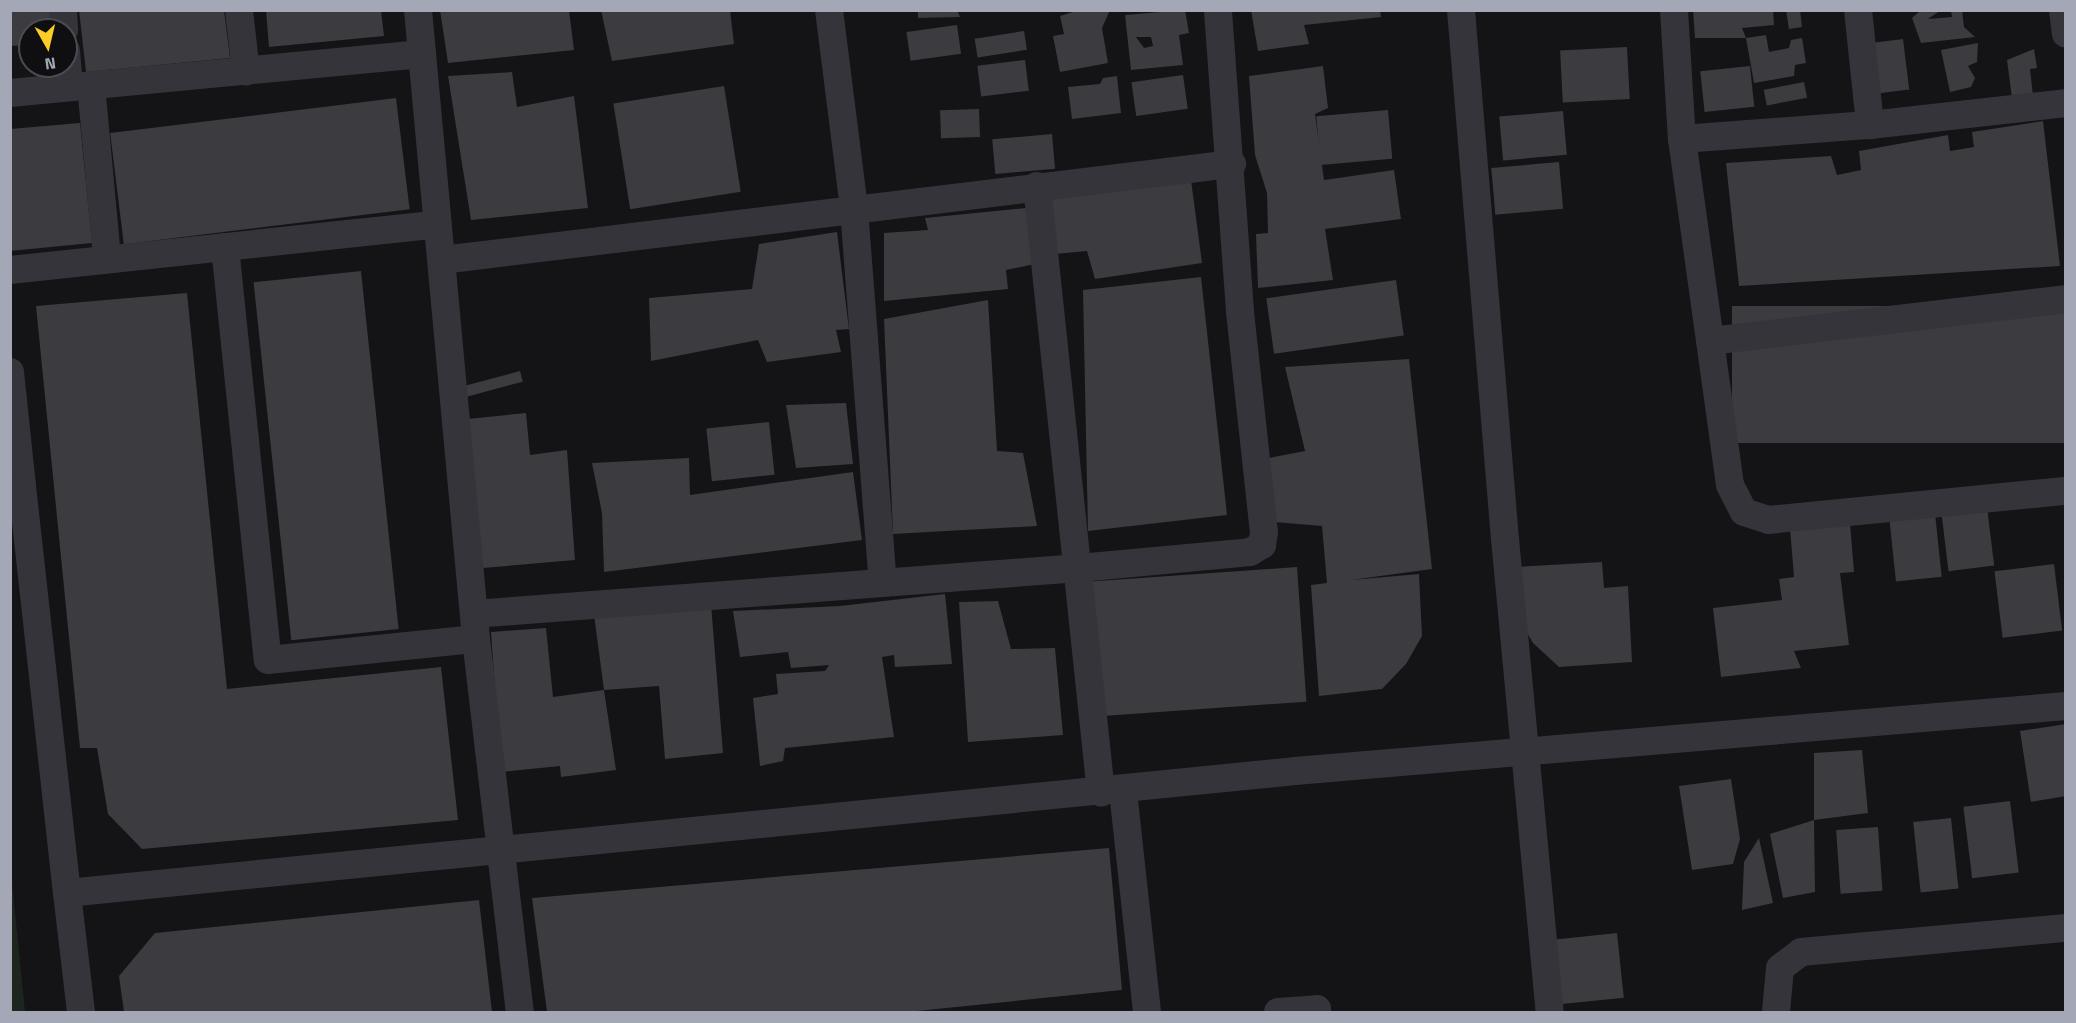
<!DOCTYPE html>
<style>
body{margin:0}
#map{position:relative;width:2076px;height:1023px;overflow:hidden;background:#141315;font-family:"Titillium Web",sans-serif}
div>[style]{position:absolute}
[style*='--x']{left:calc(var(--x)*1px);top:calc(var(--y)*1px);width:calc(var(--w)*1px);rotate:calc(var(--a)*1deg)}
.green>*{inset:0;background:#1d251f}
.building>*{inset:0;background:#3b3b40;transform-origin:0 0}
.minor>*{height:28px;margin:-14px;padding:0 14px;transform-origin:14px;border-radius:14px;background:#34343a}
span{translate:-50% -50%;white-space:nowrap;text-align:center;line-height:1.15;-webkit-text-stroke:6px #0f0e10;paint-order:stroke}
.frame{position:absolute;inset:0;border:12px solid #a4a8b6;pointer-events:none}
.north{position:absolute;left:18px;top:18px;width:60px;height:60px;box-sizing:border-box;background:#0f0e10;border:2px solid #4b4c52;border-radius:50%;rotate:172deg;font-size:16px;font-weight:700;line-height:24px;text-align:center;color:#a4a8b6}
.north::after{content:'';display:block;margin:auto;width:21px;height:27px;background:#fbcd26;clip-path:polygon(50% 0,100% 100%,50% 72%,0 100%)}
</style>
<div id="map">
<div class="green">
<i style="clip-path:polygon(11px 872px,25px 1012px,11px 1012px)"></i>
</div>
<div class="building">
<i style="clip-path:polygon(10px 10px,49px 10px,52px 30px,30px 30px,30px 45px,10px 46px)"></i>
<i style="clip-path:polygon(79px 10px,224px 10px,230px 58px,86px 72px)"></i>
<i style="clip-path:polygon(266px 10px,381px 10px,384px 36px,269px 47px)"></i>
<i style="clip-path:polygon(440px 10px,569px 10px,574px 50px,448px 63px)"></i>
<i style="clip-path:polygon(601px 10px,730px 10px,734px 44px,612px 61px)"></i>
<i style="clip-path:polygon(918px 10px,957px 10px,960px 17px,918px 18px)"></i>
<i style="clip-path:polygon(1079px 10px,1110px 10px,1102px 28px,1108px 63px,1060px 72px,1053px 36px,1064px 34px,1060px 16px)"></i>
<i style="clip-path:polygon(evenodd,1185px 10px,1189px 33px,1179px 35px,1183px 65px,1131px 70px,1125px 15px,1185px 10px,1136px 37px,1151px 37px,1153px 46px,1144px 48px,1136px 37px)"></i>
<i style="clip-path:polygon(1251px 10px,1380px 10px,1381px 17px,1304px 25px,1309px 44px,1258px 51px)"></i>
<i style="clip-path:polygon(1693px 10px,1773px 10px,1774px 25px,1742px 28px,1746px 38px,1695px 38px)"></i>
<i style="clip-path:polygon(1786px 10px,1800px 10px,1802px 27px,1789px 29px)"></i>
<i style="clip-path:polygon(1921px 10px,1941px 10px,1928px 19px,1952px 17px,1951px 10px,1962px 10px,1964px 27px,1975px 37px,1921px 43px,1912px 18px)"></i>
<i style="left:957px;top:25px;width:29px;height:51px;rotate:82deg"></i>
<i style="left:1024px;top:31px;width:19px;height:50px;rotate:81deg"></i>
<i style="clip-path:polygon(1766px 35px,1769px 52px,1789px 48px,1791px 40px,1802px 38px,1806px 63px,1795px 65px,1794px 76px,1754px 83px,1746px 38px)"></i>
<i style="left:1903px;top:39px;width:51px;height:30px;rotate:83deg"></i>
<i style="clip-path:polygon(1978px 43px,1977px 62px,1968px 66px,1975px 78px,1971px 87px,1950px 92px,1941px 50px)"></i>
<i style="left:1627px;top:47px;width:52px;height:67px;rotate:87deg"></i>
<i style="clip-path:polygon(2034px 49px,2037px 68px,2030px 69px,2033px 96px,2012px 98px,2007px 60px)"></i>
<i style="left:1025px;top:60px;width:31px;height:48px;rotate:83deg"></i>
<i style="clip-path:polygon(1323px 66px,1328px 108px,1315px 114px,1324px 180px,1394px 170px,1401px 219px,1325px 229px,1333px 280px,1258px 288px,1256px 234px,1268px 233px,1267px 193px,1255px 155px,1249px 76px)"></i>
<i style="left:1750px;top:66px;width:41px;height:50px;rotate:84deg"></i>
<i style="clip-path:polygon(512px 72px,517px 107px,574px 96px,588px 208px,471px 220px,448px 76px)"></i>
<i style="left:1183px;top:75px;width:34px;height:52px;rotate:82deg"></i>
<i style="clip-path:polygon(1117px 76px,1121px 113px,1072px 119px,1068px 87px,1100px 84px,1103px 78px)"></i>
<i style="left:1804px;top:82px;width:16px;height:41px;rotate:79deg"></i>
<i style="left:724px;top:86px;width:107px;height:112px;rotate:81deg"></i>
<i style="left:396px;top:98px;width:112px;height:288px;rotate:83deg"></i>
<i style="left:979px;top:109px;width:28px;height:39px;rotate:88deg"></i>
<i style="left:1388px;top:110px;width:49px;height:72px;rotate:85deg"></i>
<i style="left:1563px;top:111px;width:44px;height:64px;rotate:85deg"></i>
<i style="clip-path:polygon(2043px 121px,2060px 266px,1739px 286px,1726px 163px,1831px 156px,1837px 175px,1861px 170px,1859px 151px,1948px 135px,1950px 151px,1974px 147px,1972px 132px)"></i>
<i style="clip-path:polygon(80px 123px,92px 243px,10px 251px,10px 129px)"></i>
<i style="left:1052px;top:134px;width:35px;height:60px;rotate:85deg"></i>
<i style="left:1559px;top:162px;width:47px;height:68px;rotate:85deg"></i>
<i style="clip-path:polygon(1191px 180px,1202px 263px,1095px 279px,1087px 251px,1055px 254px,1049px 195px)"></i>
<i style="clip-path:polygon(1026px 208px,1035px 264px,1006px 270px,1008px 289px,884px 301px,884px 233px,928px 230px,925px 218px)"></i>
<i style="clip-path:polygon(837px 232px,849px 329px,836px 330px,841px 352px,767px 362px,758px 340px,651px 361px,649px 298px,752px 289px,759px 244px)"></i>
<i style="left:361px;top:271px;width:360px;height:108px;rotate:84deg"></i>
<i style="clip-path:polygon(1201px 277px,1227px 515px,1088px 531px,1083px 290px)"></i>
<i style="left:1396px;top:280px;width:56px;height:131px;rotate:82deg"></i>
<i style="clip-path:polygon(187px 293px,227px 689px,441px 667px,458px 820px,142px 849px,108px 814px,97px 748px,80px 748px,36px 306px)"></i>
<i style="clip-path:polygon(988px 300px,997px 451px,1023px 453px,1037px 526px,893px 534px,884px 319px)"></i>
<i style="left:2066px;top:306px;width:137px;height:334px;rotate:90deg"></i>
<i style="clip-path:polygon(1409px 359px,1432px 569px,1351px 580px,1419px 574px,1422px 636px,1406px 664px,1382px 689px,1319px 696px,1311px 585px,1327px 583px,1322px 526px,1274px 522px,1264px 459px,1305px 451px,1285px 367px)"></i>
<i style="left:520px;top:371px;width:11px;height:58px;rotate:75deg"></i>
<i style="clip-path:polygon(846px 403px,853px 464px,796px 468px,786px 405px)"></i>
<i style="clip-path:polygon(526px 413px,530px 455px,567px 450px,575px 560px,483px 568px,467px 419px)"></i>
<i style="left:769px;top:422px;width:53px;height:63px;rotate:84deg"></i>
<i style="clip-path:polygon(689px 458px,690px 495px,853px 472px,862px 540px,604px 572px,602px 513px,592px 463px)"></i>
<i style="left:1987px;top:507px;width:59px;height:46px;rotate:83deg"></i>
<i style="left:1935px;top:513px;width:64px;height:46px;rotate:84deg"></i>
<i style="clip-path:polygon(1850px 523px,1854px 572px,1840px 573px,1849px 645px,1794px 651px,1801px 668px,1721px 677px,1713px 608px,1782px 600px,1779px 579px,1794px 577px,1790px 528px)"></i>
<i style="clip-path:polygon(1602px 562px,1604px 588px,1628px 586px,1632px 662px,1559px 667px,1533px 643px,1519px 619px,1516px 567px)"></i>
<i style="left:2054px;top:564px;width:67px;height:60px;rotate:83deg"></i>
<i style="left:1297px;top:567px;width:135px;height:211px;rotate:86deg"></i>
<i style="clip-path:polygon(945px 594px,952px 664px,895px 667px,894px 655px,882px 657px,894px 737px,785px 748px,783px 761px,760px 766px,753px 698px,778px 694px,776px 674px,825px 671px,829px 665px,791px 668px,788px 652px,740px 657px,733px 611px,840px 606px)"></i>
<i style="clip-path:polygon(998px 601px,1011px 649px,1055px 648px,1063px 735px,968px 742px,959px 602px)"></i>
<i style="clip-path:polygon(711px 604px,723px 753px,665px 759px,659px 686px,604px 690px,594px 615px)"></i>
<i style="clip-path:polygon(546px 628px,553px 697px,604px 690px,616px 770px,561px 777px,560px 766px,501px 772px,491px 632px)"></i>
<i style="clip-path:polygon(2066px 724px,2066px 796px,2031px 802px,2020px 731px)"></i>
<i style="clip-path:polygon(1862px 750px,1868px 813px,1814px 820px,1814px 753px)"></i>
<i style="clip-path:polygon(1731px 779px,1740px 839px,1733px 864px,1692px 870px,1679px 786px)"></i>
<i style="left:2010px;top:801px;width:72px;height:47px;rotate:83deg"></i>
<i style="left:1951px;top:818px;width:71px;height:38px;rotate:84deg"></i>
<i style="clip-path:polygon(1814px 820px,1815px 892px,1783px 898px,1770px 834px)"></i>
<i style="left:1878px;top:827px;width:64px;height:42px;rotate:86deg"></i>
<i style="clip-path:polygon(1759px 838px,1773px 903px,1742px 910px,1744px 862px)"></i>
<i style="clip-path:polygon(1109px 848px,1122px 990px,907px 1012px,547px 1012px,532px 898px)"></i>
<i style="clip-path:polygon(479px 900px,492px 1012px,124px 1012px,119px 976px,155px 933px)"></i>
<i style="left:1617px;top:933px;width:65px;height:62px;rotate:84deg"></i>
</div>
<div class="minor">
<i style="--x:63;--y:10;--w:20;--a:87"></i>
<i style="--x:239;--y:10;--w:62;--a:83.6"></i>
<i style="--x:418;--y:10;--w:632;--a:84.73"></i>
<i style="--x:476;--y:639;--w:376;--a:83.3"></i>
<i style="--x:829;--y:10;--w:201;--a:82.8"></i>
<i style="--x:854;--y:209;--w:374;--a:85.6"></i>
<i style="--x:1461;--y:10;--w:531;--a:85.25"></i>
<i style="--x:1505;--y:539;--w:475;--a:84.6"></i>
<i style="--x:1674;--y:10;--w:129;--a:86.5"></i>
<i style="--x:1682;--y:139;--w:349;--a:82.1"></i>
<i style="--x:1730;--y:485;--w:30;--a:63"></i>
<i style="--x:1744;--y:512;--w:25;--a:18"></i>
<i style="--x:1768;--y:520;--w:299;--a:-5.6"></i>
<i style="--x:1858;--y:10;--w:116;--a:84"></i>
<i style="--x:2063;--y:10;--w:24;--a:83"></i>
<i style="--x:66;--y:51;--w:36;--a:85"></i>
<i style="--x:91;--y:85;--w:174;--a:84.7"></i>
<i style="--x:10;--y:93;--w:414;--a:-5.4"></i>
<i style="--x:1682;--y:139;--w:189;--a:-4.3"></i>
<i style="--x:1870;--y:125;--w:197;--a:-6.4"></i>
<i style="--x:1037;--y:186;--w:610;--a:83.98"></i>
<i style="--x:225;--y:247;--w:415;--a:84.1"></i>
<i style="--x:268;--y:660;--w:209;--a:-5.8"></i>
<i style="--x:442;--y:260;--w:796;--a:-6.93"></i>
<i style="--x:10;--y:270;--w:430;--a:-6.1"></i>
<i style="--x:1710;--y:341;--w:358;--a:-6.7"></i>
<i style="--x:10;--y:372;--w:115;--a:84"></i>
<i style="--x:10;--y:487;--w:12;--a:-5"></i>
<i style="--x:22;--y:486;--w:409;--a:83.7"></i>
<i style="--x:67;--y:893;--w:1234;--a:-5.67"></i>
<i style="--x:1295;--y:771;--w:774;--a:-4.82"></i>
<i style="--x:474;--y:614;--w:607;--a:-4.35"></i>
<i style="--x:1079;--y:568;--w:172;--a:-5.3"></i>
<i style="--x:1250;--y:552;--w:14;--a:-30"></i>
<i style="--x:1262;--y:545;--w:12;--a:-81"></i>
<i style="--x:1264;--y:533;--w:223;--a:-96.2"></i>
<i style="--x:1240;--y:311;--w:302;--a:-94.2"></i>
<i style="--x:1123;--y:791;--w:222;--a:83.8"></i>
<i style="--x:67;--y:893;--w:120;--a:83.3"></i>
<i style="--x:1278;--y:1012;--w:39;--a:-4"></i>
<i style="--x:1317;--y:1009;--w:3;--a:90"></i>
<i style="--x:1776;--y:1012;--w:44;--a:-84.8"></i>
<i style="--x:1780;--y:968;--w:26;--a:-37"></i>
<i style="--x:1801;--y:952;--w:266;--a:-5.2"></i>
</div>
<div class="frame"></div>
<div class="north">N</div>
</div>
